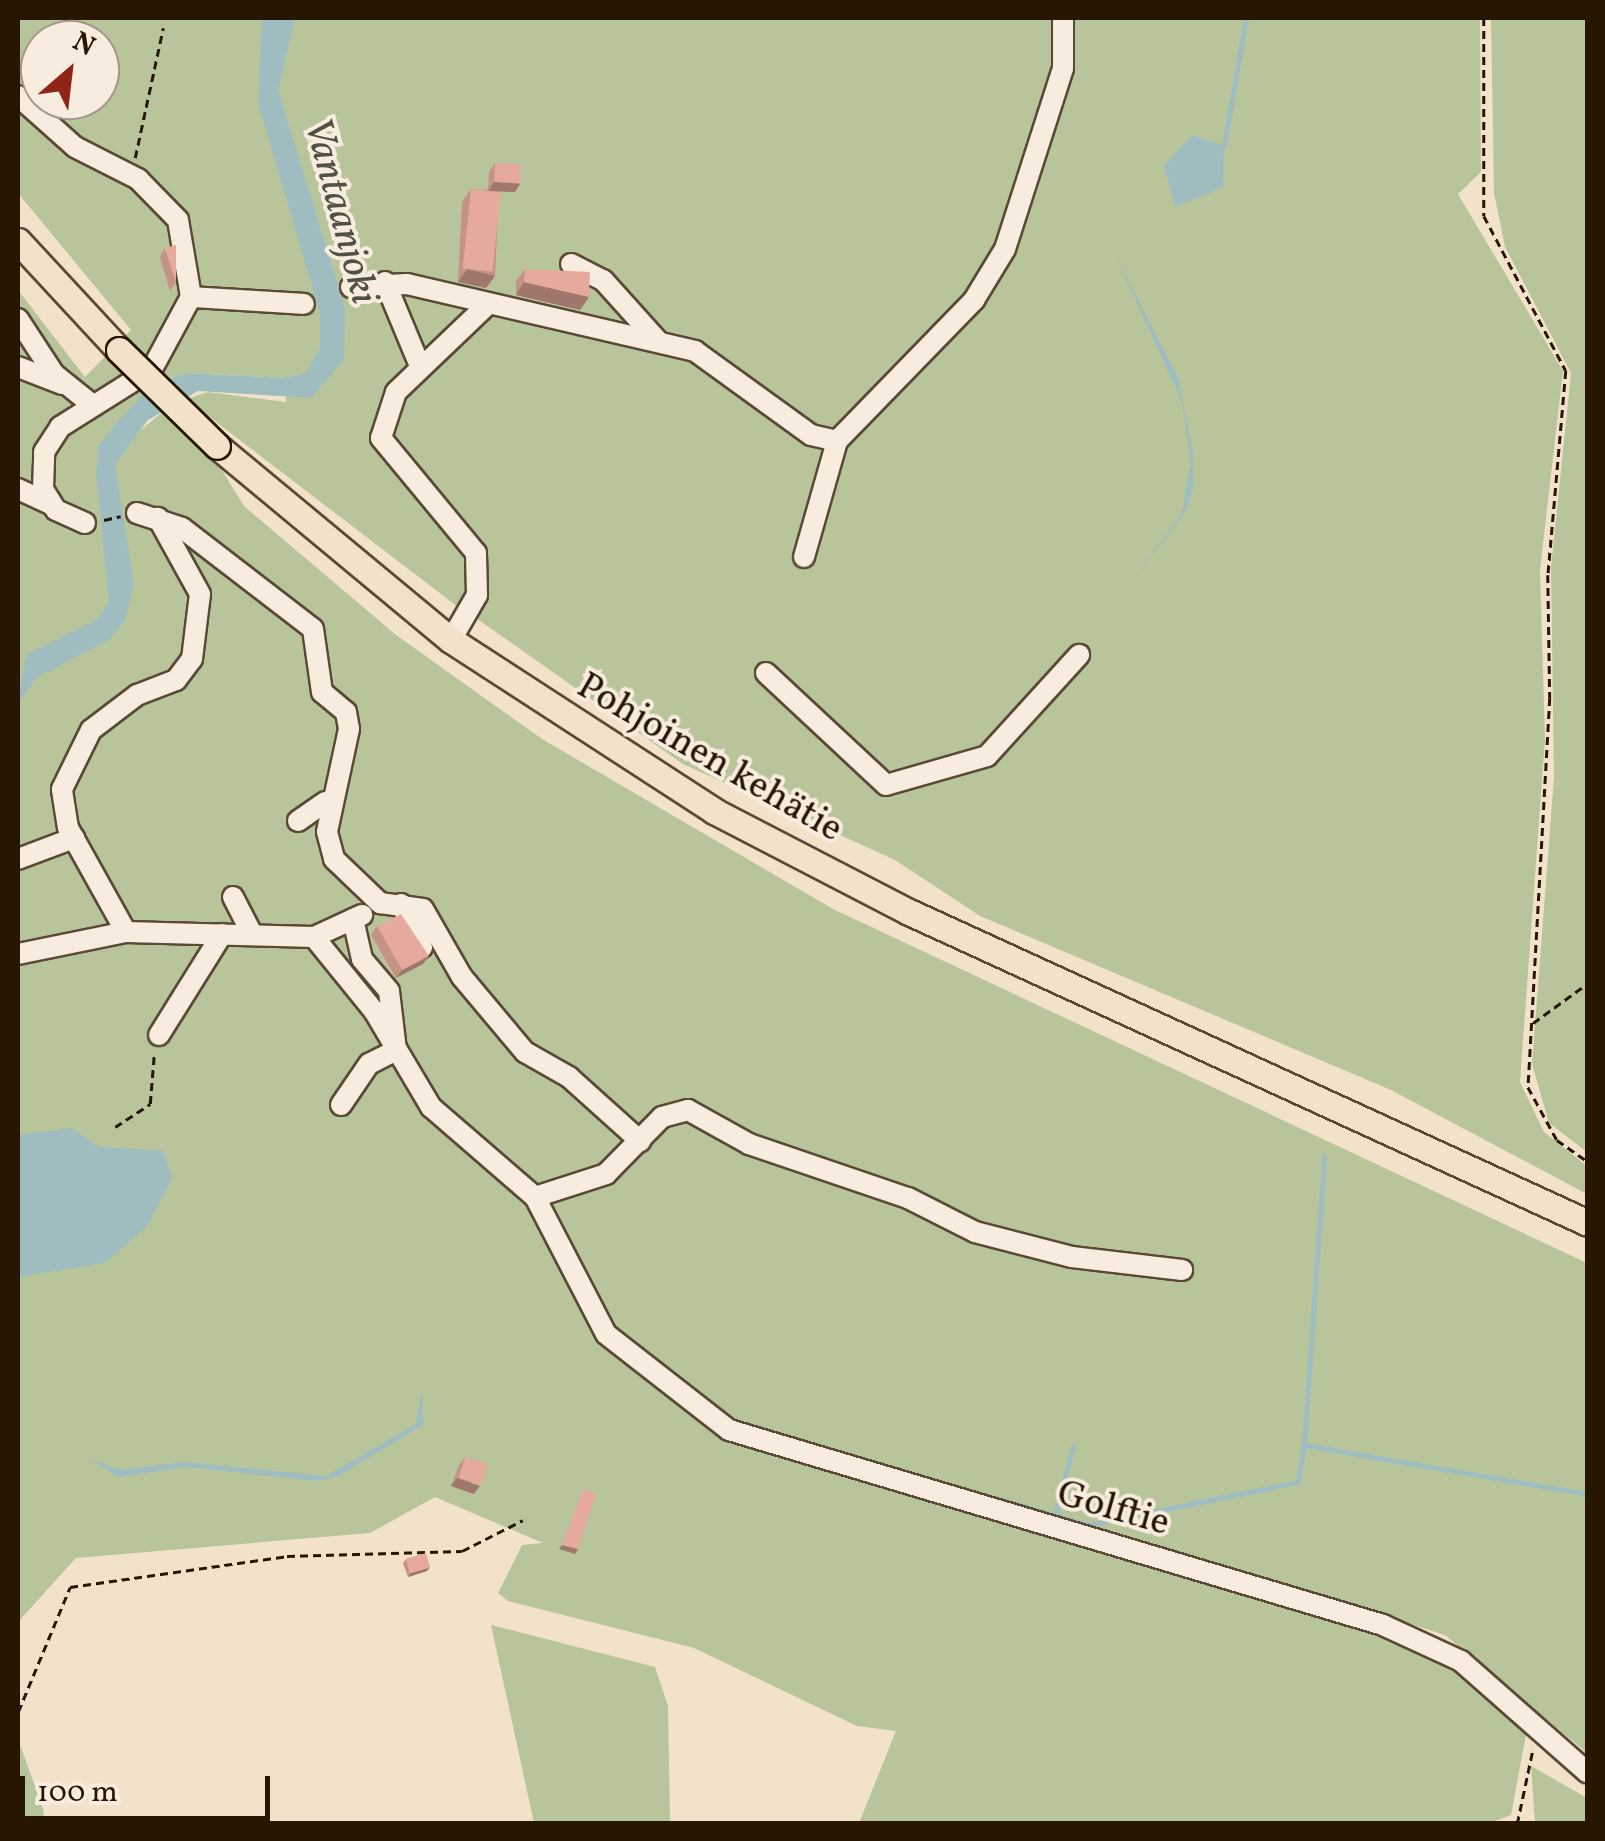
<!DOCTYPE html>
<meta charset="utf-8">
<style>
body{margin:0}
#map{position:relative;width:1605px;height:1841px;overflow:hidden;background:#f3e2ca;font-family:Vollkorn,serif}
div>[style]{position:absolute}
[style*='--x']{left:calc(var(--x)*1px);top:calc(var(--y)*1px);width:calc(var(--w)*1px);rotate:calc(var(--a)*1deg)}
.green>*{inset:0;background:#b8c49a}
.water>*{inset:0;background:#9fbcc0}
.stream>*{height:5px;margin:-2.5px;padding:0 2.5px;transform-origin:2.5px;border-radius:2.5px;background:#9fbcc0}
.path>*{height:2.5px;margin-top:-1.25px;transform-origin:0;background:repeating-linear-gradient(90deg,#261603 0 8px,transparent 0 13px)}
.roads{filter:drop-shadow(2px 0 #594935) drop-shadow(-2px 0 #594935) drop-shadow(0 2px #594935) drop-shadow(0 -2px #594935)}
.minor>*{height:20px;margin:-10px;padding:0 10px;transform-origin:10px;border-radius:10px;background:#f7ecdd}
.major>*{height:25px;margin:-12.5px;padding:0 12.5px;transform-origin:12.5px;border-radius:12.5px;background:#f3e2ca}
.bridges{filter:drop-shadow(2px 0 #261603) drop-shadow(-2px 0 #261603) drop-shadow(0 2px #261603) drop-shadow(0 -2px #261603)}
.major-bridge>*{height:25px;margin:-12.5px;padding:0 12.5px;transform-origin:12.5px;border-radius:12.5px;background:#f3e2ca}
.wall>*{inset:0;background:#c59286}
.shaded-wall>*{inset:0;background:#a0776d}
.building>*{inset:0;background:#e5aa9c;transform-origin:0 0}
span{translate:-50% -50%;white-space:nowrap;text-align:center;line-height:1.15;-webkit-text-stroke:8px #f7ecdd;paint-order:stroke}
.street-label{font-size:38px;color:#261603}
.water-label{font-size:40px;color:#505045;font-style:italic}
.frame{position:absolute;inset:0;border:20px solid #261603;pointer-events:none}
.north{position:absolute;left:20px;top:20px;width:100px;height:100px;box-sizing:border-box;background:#f7ecdd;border:2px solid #a39686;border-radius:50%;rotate:28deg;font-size:28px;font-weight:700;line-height:40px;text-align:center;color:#261603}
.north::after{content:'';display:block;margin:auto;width:35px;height:45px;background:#8f2418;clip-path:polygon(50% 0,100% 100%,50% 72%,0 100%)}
.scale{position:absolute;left:20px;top:1776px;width:250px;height:45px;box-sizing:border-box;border:5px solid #261603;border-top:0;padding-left:12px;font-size:30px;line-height:35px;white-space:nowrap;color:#261603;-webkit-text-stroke:8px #f7ecdd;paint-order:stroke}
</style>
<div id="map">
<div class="green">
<i style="clip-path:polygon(evenodd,18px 18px,1480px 18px,1481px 172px,1458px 194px,1563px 371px,1540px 570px,1545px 739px,1520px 1082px,1544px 1132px,1587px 1166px,1587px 1194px,1391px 1090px,980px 916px,895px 860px,683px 764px,476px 618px,484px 567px,458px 607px,186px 399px,208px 392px,286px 402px,285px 378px,185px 373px,131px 438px,165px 410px,213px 456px,244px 506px,396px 635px,542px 739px,833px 909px,1587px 1263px,1587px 1753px,1445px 1635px,1289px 1585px,1286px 1606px,1442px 1658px,1526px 1735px,1511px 1815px,1487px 1824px,859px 1823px,896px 1731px,857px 1726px,694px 1648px,508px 1601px,498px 1593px,522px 1545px,543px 1543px,435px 1497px,370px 1533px,76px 1558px,18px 1622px,18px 290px,85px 377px,131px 330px,18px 193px,18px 18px,40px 40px,100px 40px,100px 100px,40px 100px,40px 40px)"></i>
<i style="clip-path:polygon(1491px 18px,1587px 18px,1587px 1152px,1549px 1123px,1532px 1064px,1554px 777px,1551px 567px,1571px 373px,1505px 247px,1494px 193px)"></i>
<i style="clip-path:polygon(491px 1625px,655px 1667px,668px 1706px,670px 1823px,534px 1823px)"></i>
<i style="clip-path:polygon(18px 1739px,43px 1809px,45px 1823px,18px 1823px)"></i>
<i style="clip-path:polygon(1531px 1766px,1587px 1798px,1587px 1823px,1535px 1823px)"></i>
</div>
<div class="water">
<i style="clip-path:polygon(262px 18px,295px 18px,278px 90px,345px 308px,344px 360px,311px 398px,198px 391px,148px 420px,115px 464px,134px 585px,125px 620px,109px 640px,36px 678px,18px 704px,26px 655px,98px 619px,109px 601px,96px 474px,99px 445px,115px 425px,146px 391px,185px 373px,285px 378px,306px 373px,320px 348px,320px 313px,258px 103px)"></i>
<i style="clip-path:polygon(1192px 135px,1224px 146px,1223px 187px,1175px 207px,1164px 166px)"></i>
<i style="clip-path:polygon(1114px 252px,1178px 378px,1193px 452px,1193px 489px,1186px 511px,1130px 586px,1182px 513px,1191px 462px,1182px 402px)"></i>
<i style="clip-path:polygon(72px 1128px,99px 1147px,163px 1151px,172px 1178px,147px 1226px,105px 1263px,18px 1277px,18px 1135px)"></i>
<i style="clip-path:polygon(422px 1388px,423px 1425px,337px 1477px,317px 1481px,186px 1467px,119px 1477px,88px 1459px,123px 1470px,184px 1462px,326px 1476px,416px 1424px)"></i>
</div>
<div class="stream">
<i style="--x:1224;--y:146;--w:130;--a:-80.2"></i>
<i style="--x:750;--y:1425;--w:146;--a:17.1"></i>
<i style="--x:1304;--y:1445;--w:290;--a:-86"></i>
<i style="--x:934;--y:1481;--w:160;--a:15.9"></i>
<i style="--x:1088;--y:1525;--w:214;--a:-11.6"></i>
<i style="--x:1298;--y:1482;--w:37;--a:-81"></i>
<i style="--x:1304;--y:1445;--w:288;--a:9.8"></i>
<i style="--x:1055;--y:1515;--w:71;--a:-75.4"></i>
</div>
<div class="path">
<i style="--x:1484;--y:18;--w:198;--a:90"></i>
<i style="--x:1484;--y:216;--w:175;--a:62.1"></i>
<i style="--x:1566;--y:371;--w:205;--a:95"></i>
<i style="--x:1548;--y:575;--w:123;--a:89.1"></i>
<i style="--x:1550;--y:698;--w:390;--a:93.2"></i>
<i style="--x:1528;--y:1087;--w:60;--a:61.3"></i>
<i style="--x:1557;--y:1140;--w:38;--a:35"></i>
<i style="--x:135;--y:158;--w:133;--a:-77.8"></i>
<i style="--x:104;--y:520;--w:17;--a:-13"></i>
<i style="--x:1533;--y:1023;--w:68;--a:-36"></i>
<i style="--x:115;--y:1127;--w:42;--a:-33.3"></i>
<i style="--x:150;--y:1104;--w:49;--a:-85.3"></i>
<i style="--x:18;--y:1712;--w:135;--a:-67.4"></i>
<i style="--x:70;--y:1587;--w:219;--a:-8.1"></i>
<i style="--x:287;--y:1556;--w:175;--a:-1.6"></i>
<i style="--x:462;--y:1551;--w:68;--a:-26.9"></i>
<i style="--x:1517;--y:1824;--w:78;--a:-78.1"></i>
</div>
<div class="roads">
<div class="minor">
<i style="--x:18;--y:96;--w:76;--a:41.8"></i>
<i style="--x:75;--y:147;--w:71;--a:26.9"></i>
<i style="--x:138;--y:179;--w:57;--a:45.7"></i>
<i style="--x:178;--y:220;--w:78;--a:80.4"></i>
<i style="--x:571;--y:264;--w:36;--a:27"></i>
<i style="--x:603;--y:280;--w:81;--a:48"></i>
<i style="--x:385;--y:282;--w:91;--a:67.4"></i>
<i style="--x:351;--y:287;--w:56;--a:-3.1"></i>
<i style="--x:407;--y:284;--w:296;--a:13.1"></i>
<i style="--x:695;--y:351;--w:143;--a:35.9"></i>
<i style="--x:811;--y:435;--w:27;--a:13"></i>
<i style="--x:837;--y:441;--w:197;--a:-45.8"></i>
<i style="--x:974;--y:300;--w:60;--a:-58.7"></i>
<i style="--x:1005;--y:249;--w:190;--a:-72.2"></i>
<i style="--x:1063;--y:68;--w:50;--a:-90"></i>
<i style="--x:18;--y:319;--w:66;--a:56.8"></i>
<i style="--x:54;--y:374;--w:46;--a:38.9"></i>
<i style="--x:18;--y:367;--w:47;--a:21.1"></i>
<i style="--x:18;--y:489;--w:35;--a:25"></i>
<i style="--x:137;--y:513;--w:47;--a:18.4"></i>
<i style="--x:182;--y:528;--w:165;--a:37.6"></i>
<i style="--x:313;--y:629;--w:64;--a:81.9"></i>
<i style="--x:322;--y:692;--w:31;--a:40"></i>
<i style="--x:346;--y:712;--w:17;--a:80"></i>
<i style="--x:349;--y:729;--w:105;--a:102.1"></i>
<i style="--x:327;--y:832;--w:28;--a:75"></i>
<i style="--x:334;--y:859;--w:64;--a:43.7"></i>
<i style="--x:380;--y:903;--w:43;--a:7.9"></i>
<i style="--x:423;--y:909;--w:78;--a:60.2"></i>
<i style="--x:462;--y:977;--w:98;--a:50"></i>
<i style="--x:525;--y:1052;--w:51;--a:29.6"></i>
<i style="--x:569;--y:1077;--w:96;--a:42"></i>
<i style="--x:85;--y:523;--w:32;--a:-156"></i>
<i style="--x:56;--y:510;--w:25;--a:-122"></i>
<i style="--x:43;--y:489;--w:37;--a:-88"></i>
<i style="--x:44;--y:452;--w:30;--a:-57"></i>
<i style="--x:60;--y:427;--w:109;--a:-32.2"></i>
<i style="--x:152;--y:369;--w:82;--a:-61.6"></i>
<i style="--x:191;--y:297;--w:113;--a:3.5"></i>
<i style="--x:804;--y:557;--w:121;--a:-74.1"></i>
<i style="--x:451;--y:640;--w:52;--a:-60"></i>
<i style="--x:477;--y:595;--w:42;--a:-91.4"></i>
<i style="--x:476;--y:553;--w:149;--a:-129.6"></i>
<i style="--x:381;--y:438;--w:48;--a:-71.9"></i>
<i style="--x:396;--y:392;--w:122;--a:-43.7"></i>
<i style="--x:766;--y:673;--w:164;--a:43"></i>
<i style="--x:886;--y:785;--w:105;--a:-16"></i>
<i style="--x:987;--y:756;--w:137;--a:-47.7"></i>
<i style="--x:298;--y:821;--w:33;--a:-35"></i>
<i style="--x:18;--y:859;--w:60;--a:-20.6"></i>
<i style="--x:233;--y:897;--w:42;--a:62.8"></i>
<i style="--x:401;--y:904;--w:48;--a:64"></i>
<i style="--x:126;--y:932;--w:119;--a:-119.1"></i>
<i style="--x:68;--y:828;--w:39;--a:-99"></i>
<i style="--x:62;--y:789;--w:66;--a:-63.8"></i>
<i style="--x:91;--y:730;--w:58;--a:-37.3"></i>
<i style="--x:137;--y:695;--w:42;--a:-21"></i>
<i style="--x:176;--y:680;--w:26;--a:-53"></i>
<i style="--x:192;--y:659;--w:65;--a:-83"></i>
<i style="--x:200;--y:594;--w:87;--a:-118.9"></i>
<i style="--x:314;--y:937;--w:53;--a:-24.6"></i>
<i style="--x:18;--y:954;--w:110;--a:-11.5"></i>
<i style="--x:126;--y:932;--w:188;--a:1.5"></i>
<i style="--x:314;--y:937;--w:95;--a:51"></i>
<i style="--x:374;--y:1011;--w:112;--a:59.3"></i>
<i style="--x:431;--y:1107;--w:138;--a:40.9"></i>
<i style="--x:535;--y:1197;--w:154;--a:62.6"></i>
<i style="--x:606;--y:1334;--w:156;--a:38"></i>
<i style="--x:729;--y:1430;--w:682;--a:16.6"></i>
<i style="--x:1383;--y:1625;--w:86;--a:24.8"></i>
<i style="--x:1461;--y:1661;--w:169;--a:41.4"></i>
<i style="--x:159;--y:1035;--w:119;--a:-58"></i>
<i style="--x:341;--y:1105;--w:50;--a:-55.7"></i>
<i style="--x:369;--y:1064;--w:30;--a:-27"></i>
<i style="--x:396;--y:1050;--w:59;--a:-96.8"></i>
<i style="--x:389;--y:991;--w:42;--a:-130.2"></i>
<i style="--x:362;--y:959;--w:41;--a:-102.7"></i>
<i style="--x:535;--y:1197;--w:75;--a:-17.9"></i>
<i style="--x:606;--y:1174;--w:80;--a:-45.5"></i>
<i style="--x:662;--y:1117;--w:27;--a:-15"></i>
<i style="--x:688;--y:1110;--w:70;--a:29.1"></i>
<i style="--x:749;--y:1144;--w:168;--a:18.8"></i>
<i style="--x:908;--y:1198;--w:75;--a:26.9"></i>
<i style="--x:975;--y:1232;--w:100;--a:14.5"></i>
<i style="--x:1072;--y:1257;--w:111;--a:6.7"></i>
</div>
<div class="major">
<i style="--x:18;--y:241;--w:149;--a:47.2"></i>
<i style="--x:217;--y:446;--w:304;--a:39.7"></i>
<i style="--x:451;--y:640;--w:314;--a:33"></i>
<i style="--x:714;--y:811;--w:220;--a:27.4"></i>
<i style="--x:909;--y:912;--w:747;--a:24.61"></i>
</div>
</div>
<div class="bridges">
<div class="major-bridge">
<i style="--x:119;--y:350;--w:137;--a:44.4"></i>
</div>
</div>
<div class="wall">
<i style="clip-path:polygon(495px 163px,520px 184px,515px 192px,499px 191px,495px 276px,486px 288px,458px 282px,462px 202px,471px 189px,488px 190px,489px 172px)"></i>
<i style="clip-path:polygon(165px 248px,176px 282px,170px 291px,160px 257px)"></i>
<i style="clip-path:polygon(525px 269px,589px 297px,580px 310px,516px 295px,516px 281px)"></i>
<i style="clip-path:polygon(377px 926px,423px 964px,396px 978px,371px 935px)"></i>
<i style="clip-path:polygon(465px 1457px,474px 1494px,451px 1486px,459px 1465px)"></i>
<i style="clip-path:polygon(406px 1559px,430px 1567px,427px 1571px,408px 1577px,403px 1563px)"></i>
</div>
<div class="shaded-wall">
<i style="clip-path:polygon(494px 182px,520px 184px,515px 192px,488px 191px)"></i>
<i style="clip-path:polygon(467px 269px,495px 276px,486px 288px,458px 282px)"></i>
<i style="clip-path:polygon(524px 282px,589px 297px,580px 310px,516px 295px)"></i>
<i style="clip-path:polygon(429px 956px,423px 964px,396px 978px,402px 970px)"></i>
<i style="clip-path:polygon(457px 1478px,480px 1486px,474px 1494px,451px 1486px)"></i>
<i style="clip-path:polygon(562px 1545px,578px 1549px,575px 1554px,559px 1549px)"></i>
<i style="clip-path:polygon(430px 1567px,427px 1571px,408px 1577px,411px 1573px)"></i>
</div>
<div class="building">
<i style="left:495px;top:163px;width:26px;height:19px;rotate:2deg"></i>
<i style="left:471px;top:189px;width:30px;height:80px;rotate:6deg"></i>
<i style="clip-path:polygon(176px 245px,176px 282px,165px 248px)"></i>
<i style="clip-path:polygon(525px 269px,590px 272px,589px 297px,524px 282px)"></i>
<i style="clip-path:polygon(401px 914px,429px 956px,402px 970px,377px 926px)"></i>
<i style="left:465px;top:1457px;width:24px;height:22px;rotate:17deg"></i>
<i style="clip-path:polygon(583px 1489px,596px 1494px,578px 1549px,562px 1545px)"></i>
<i style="left:426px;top:1553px;width:15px;height:21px;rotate:74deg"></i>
</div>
<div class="street-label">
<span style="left:709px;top:759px;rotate:30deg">Pohjoinen kehätie</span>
<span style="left:1113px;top:1510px;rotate:16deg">Golftie</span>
</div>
<div class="water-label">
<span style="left:339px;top:211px;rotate:75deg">Vantaanjoki</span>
</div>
<div class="frame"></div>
<div class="north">N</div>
<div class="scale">100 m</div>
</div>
